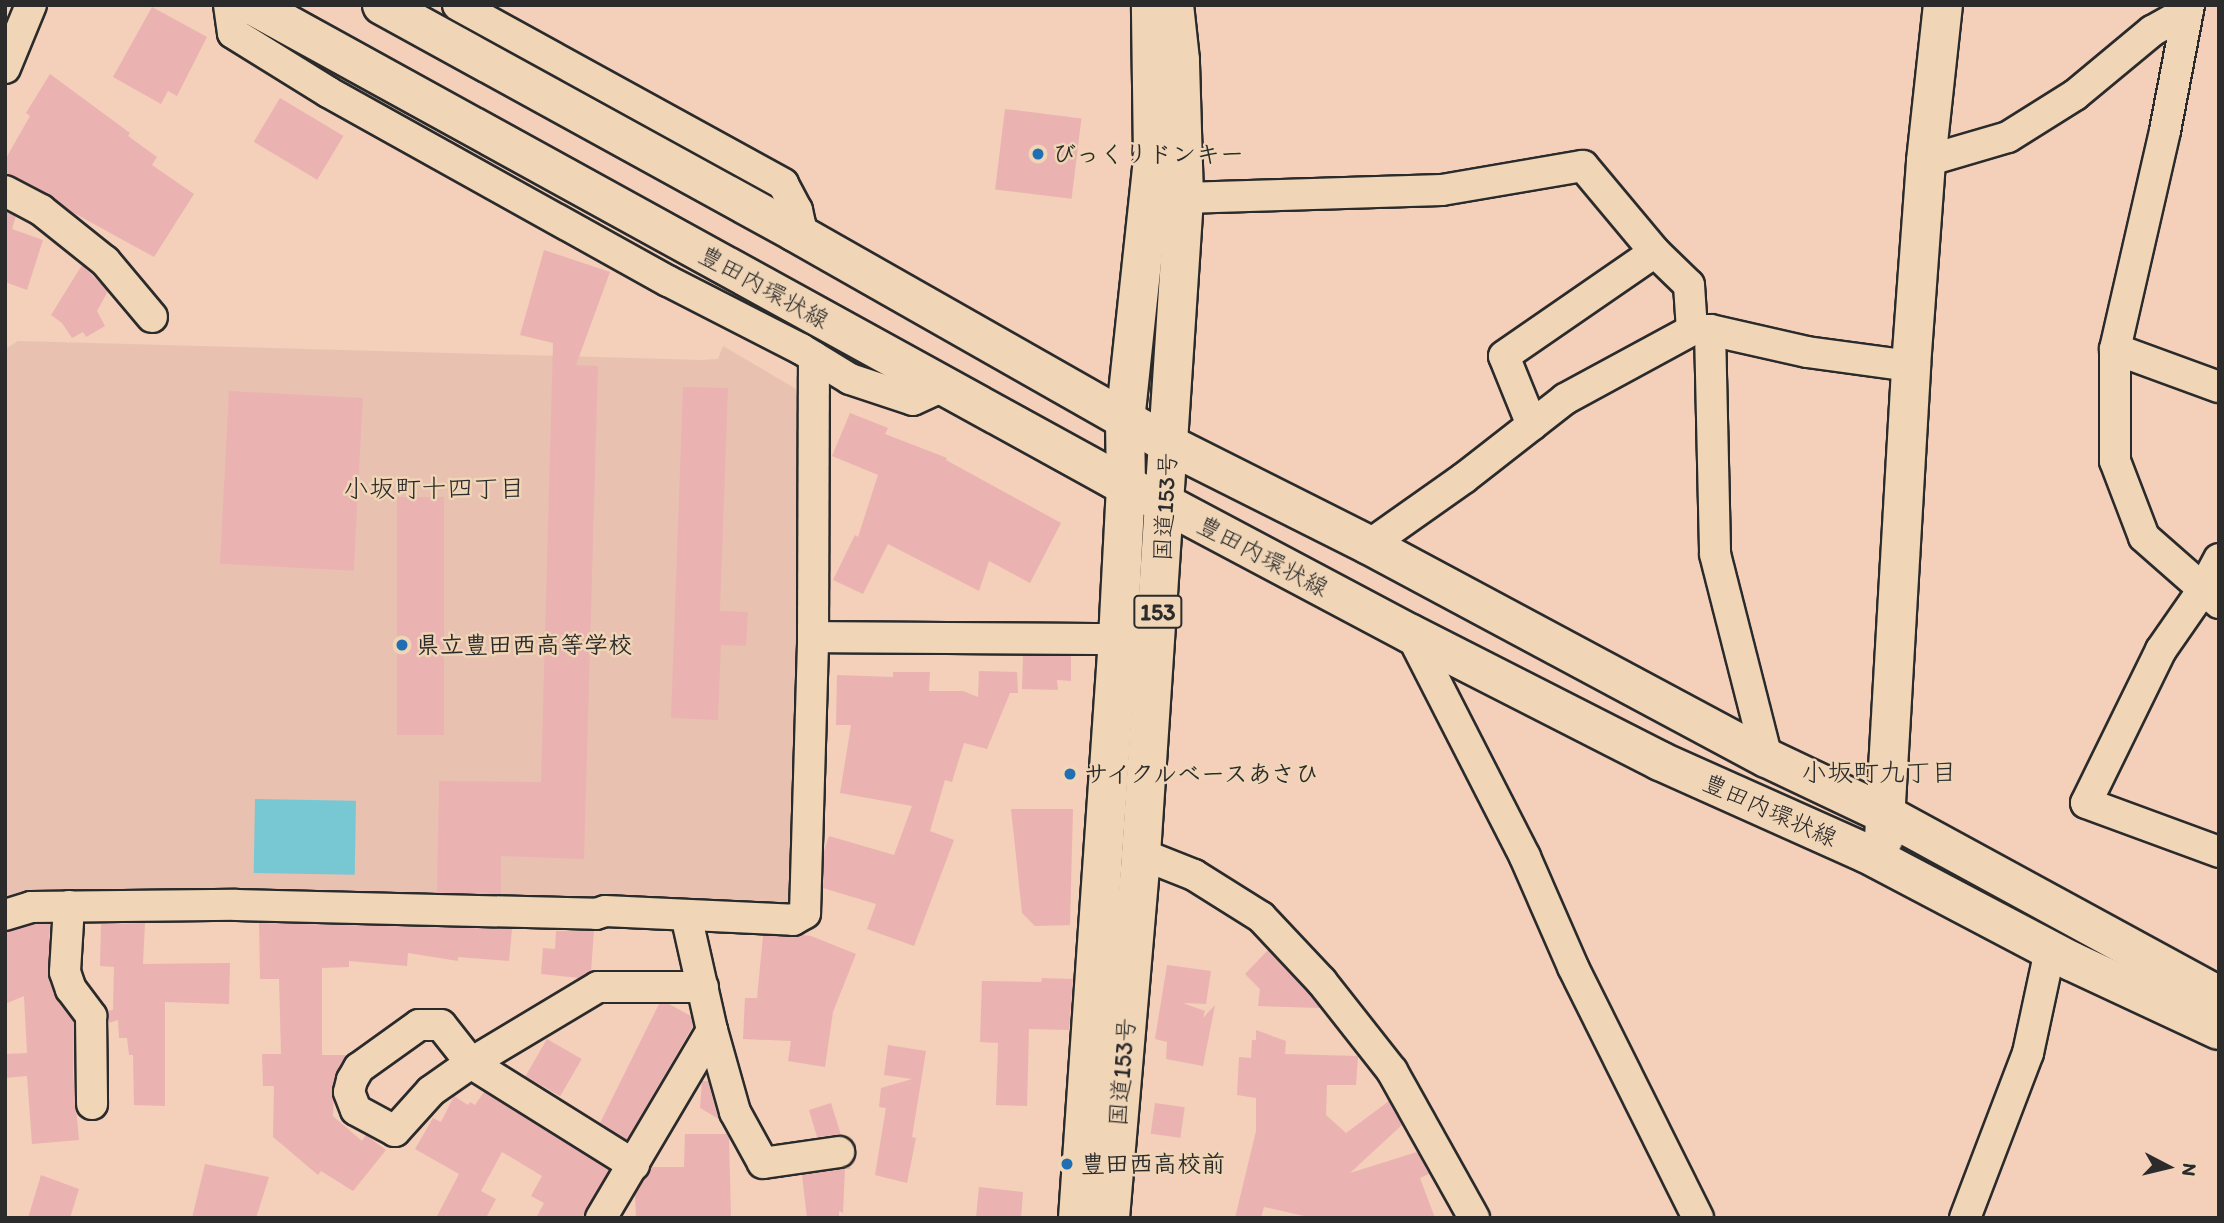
<!DOCTYPE html>
<meta charset="utf-8">
<style>
body{margin:0}
#map{position:relative;width:2224px;height:1223px;overflow:hidden;background:#f4cfba;font-family:Itim,"Klee One",sans-serif}
div>[style]{position:absolute}
[style*='--x']{left:calc(var(--x)*1px);top:calc(var(--y)*1px);width:calc(var(--w)*1px);rotate:calc(var(--a)*1deg)}
.built>*{inset:0;background:#e9c1b1}
.water>*{inset:0;background:#78c8d4;transform-origin:0 0}
.building>*{inset:0;background:#eab3b1;transform-origin:0 0}
.roads{filter:drop-shadow(2px 0 #2b2b2b) drop-shadow(-2px 0 #2b2b2b) drop-shadow(0 2px #2b2b2b) drop-shadow(0 -2px #2b2b2b)}
.street>*{height:30px;margin:-15px;padding:0 15px;transform-origin:15px;border-radius:15px;background:#f0d5b7}
.secondary>*{height:38px;margin:-19px;padding:0 19px;transform-origin:19px;border-radius:19px;background:#f0d5b7}
.highway>*{height:38px;margin:-19px;padding:0 19px;transform-origin:19px;border-radius:19px;background:#f0d5b7}
.dots>*{width:19px;height:19px;translate:-50% -50%;box-sizing:border-box;border:4px solid #f0d5b7;border-radius:50%}
span{translate:-50% -50%;white-space:nowrap;text-align:center;line-height:1.15;-webkit-text-stroke:5px #f0d5b7;paint-order:stroke}
.shield-label span{padding:2px 5px;background:#f0d5b7;border:2px solid;border-radius:5px;-webkit-text-stroke-width:0}
.shield-label{font-size:23px;color:#2b2b2b;font-weight:700}
.poi-label{font-size:24px;color:#2b2b2b;font-weight:700}
.left{translate:0 -50%;text-align:left}
.street-label{font-size:24px;color:#2b2b2b}
.neighbourhood-label{font-size:26px;color:#2b2b2b}
.frame{position:absolute;inset:0;border:7px solid #2b2b2b;pointer-events:none}
.north{position:absolute;left:2133px;top:1132px;width:70px;height:70px;-webkit-text-stroke:5px #f0d5b7;paint-order:stroke;rotate:97deg;font-size:19px;font-weight:700;line-height:28px;text-align:center;color:#2b2b2b}
.north::after{content:'';display:block;margin:auto;width:24px;height:32px;background:#2b2b2b;clip-path:polygon(50% 0,100% 100%,50% 72%,0 100%)}
</style>
<div id="map">
<div class="built">
<i style="clip-path:polygon(18px 341px,702px 360px,718px 359px,723px 346px,803px 393px,793px 900px,781px 911px,5px 906px,5px 349px)"></i>
</div>
<div class="water">
<i style="left:255px;top:799px;width:101px;height:74px;rotate:1deg"></i>
</div>
<div class="building">
<i style="clip-path:polygon(152px 7px,207px 37px,177px 96px,168px 91px,161px 104px,113px 77px)"></i>
<i style="clip-path:polygon(50px 74px,130px 133px,128px 136px,157px 157px,152px 165px,194px 194px,154px 257px,72px 212px,49px 195px,5px 174px,5px 160px,30px 116px,26px 113px)"></i>
<i style="left:280px;top:98px;width:74px;height:51px;rotate:31deg"></i>
<i style="left:1005px;top:109px;width:77px;height:81px;rotate:7deg"></i>
<i style="clip-path:polygon(5px 211px,16px 216px,12px 229px,43px 240px,27px 290px,5px 282px)"></i>
<i style="clip-path:polygon(544px 250px,610px 272px,576px 365px,598px 366px,584px 859px,501px 856px,501px 894px,437px 893px,439px 781px,541px 782px,553px 343px,520px 335px)"></i>
<i style="clip-path:polygon(82px 265px,108px 291px,97px 311px,105px 326px,86px 337px,83px 332px,72px 338px,62px 323px,51px 315px)"></i>
<i style="clip-path:polygon(683px 387px,728px 388px,720px 611px,748px 612px,746px 646px,721px 645px,718px 720px,671px 718px)"></i>
<i style="left:229px;top:391px;width:134px;height:173px;rotate:3deg"></i>
<i style="clip-path:polygon(850px 413px,888px 428px,885px 434px,947px 458px,946px 460px,1061px 523px,1030px 583px,989px 561px,979px 591px,888px 544px,863px 594px,833px 580px,855px 535px,858px 537px,878px 475px,832px 456px)"></i>
<i style="left:397px;top:497px;width:47px;height:238px"></i>
<i style="clip-path:polygon(1023px 656px,1071px 656px,1071px 681px,1057px 680px,1058px 690px,1022px 689px)"></i>
<i style="clip-path:polygon(979px 671px,1017px 672px,1018px 693px,1010px 693px,987px 749px,964px 743px,952px 782px,945px 780px,930px 831px,954px 840px,914px 946px,867px 929px,876px 904px,823px 888px,824px 850px,829px 836px,894px 855px,912px 806px,840px 793px,851px 725px,836px 725px,837px 675px,893px 677px,893px 672px,930px 672px,929px 691px,963px 691px,978px 697px)"></i>
<i style="clip-path:polygon(1011px 809px,1073px 809px,1070px 925px,1035px 926px,1022px 913px)"></i>
<i style="clip-path:polygon(145px 923px,143px 964px,230px 963px,229px 1004px,165px 1002px,165px 1106px,134px 1105px,133px 1055px,129px 1055px,127px 1038px,119px 1038px,118px 1020px,109px 1023px,107px 1011px,113px 1010px,114px 967px,100px 966px,101px 924px)"></i>
<i style="clip-path:polygon(259px 923px,512px 929px,509px 961px,458px 957px,458px 961px,408px 953px,407px 966px,349px 961px,349px 967px,322px 968px,322px 1055px,348px 1055px,335px 1074px,333px 1116px,362px 1141px,366px 1135px,386px 1150px,353px 1191px,321px 1171px,318px 1175px,273px 1137px,274px 1086px,263px 1086px,262px 1054px,281px 1054px,279px 979px,260px 979px)"></i>
<i style="clip-path:polygon(34px 924px,50px 924px,48px 977px,57px 999px,74px 1022px,73px 1074px,79px 1140px,32px 1144px,27px 1076px,5px 1078px,5px 1054px,27px 1053px,24px 996px,5px 1004px,5px 932px)"></i>
<i style="clip-path:polygon(556px 931px,594px 931px,591px 971px,579px 978px,541px 974px,543px 948px,555px 949px)"></i>
<i style="clip-path:polygon(802px 935px,811px 936px,856px 954px,833px 1012px,825px 1067px,788px 1061px,791px 1041px,743px 1039px,745px 998px,757px 998px,763px 936px)"></i>
<i style="clip-path:polygon(1268px 950px,1309px 993px,1320px 1008px,1258px 1006px,1260px 989px,1245px 974px)"></i>
<i style="clip-path:polygon(1167px 965px,1211px 971px,1206px 1004px,1183px 1003px,1205px 1011px,1203px 1018px,1215px 1005px,1203px 1066px,1166px 1059px,1167px 1042px,1155px 1039px)"></i>
<i style="clip-path:polygon(1042px 978px,1073px 979px,1069px 1030px,1029px 1029px,1027px 1106px,996px 1105px,998px 1043px,980px 1042px,982px 981px,1041px 982px)"></i>
<i style="clip-path:polygon(659px 1004px,669px 1004px,691px 1016px,693px 1026px,627px 1140px,600px 1123px)"></i>
<i style="clip-path:polygon(1256px 1030px,1286px 1041px,1285px 1054px,1358px 1056px,1356px 1085px,1327px 1085px,1326px 1115px,1346px 1133px,1389px 1101px,1402px 1125px,1350px 1173px,1417px 1152px,1429px 1174px,1420px 1178px,1435px 1218px,1313px 1218px,1264px 1207px,1261px 1218px,1235px 1218px,1256px 1131px,1256px 1098px,1237px 1095px,1239px 1057px,1251px 1058px,1252px 1040px,1256px 1040px)"></i>
<i style="left:547px;top:1039px;width:40px;height:43px;rotate:30deg"></i>
<i style="clip-path:polygon(888px 1045px,926px 1051px,912px 1137px,916px 1138px,907px 1183px,875px 1175px,886px 1108px,879px 1107px,881px 1088px,912px 1079px,884px 1075px)"></i>
<i style="clip-path:polygon(702px 1081px,708px 1081px,719px 1119px,700px 1108px)"></i>
<i style="clip-path:polygon(484px 1092px,609px 1170px,584px 1218px,536px 1218px,544px 1203px,531px 1196px,542px 1176px,502px 1152px,481px 1191px,496px 1199px,486px 1218px,436px 1218px,459px 1174px,415px 1149px,433px 1118px,441px 1122px,454px 1096px,468px 1105px,470px 1102px,475px 1105px)"></i>
<i style="clip-path:polygon(831px 1103px,841px 1135px,817px 1137px,809px 1110px)"></i>
<i style="left:1155px;top:1103px;width:30px;height:31px;rotate:8deg"></i>
<i style="clip-path:polygon(685px 1134px,727px 1134px,729px 1138px,731px 1218px,636px 1218px,635px 1194px,651px 1167px,684px 1167px)"></i>
<i style="clip-path:polygon(205px 1164px,269px 1177px,256px 1218px,192px 1218px)"></i>
<i style="clip-path:polygon(850px 1166px,851px 1169px,845px 1168px,843px 1213px,839px 1211px,839px 1218px,807px 1218px,802px 1175px)"></i>
<i style="clip-path:polygon(41px 1175px,79px 1189px,70px 1218px,28px 1218px)"></i>
<i style="clip-path:polygon(979px 1187px,1023px 1192px,1021px 1218px,976px 1218px)"></i>
</div>
<div class="roads">
<div class="street">
<i style="--x:229;--y:5;--w:28;--a:82"></i>
<i style="--x:233;--y:33;--w:112;--a:31.8"></i>
<i style="--x:328;--y:92;--w:389;--a:29.1"></i>
<i style="--x:668;--y:281;--w:149;--a:27.1"></i>
<i style="--x:801;--y:349;--w:57;--a:31.5"></i>
<i style="--x:850;--y:379;--w:66;--a:18.4"></i>
<i style="--x:913;--y:400;--w:33;--a:-25"></i>
<i style="--x:458;--y:5;--w:371;--a:28.8"></i>
<i style="--x:783;--y:184;--w:30;--a:62"></i>
<i style="--x:797;--y:210;--w:14;--a:78"></i>
<i style="--x:800;--y:224;--w:9;--a:122"></i>
<i style="--x:2189;--y:5;--w:128;--a:100.8"></i>
<i style="--x:2165;--y:131;--w:224;--a:102.9"></i>
<i style="--x:2115;--y:349;--w:112;--a:90"></i>
<i style="--x:2115;--y:461;--w:81;--a:69.1"></i>
<i style="--x:2144;--y:537;--w:100;--a:41.3"></i>
<i style="--x:5;--y:68;--w:68;--a:-67.6"></i>
<i style="--x:1926;--y:161;--w:85;--a:-16.3"></i>
<i style="--x:2008;--y:137;--w:79;--a:-32.1"></i>
<i style="--x:2075;--y:95;--w:100;--a:-39.7"></i>
<i style="--x:2152;--y:31;--w:41;--a:-29.1"></i>
<i style="--x:5;--y:191;--w:41;--a:27.8"></i>
<i style="--x:41;--y:210;--w:82;--a:38.6"></i>
<i style="--x:105;--y:261;--w:73;--a:50"></i>
<i style="--x:1184;--y:198;--w:258;--a:-1.8"></i>
<i style="--x:1442;--y:190;--w:143;--a:-9.7"></i>
<i style="--x:1583;--y:166;--w:112;--a:50.1"></i>
<i style="--x:1710;--y:330;--w:224;--a:88.7"></i>
<i style="--x:1715;--y:554;--w:211;--a:75.7"></i>
<i style="--x:2115;--y:349;--w:111;--a:20.1"></i>
<i style="--x:1532;--y:425;--w:74;--a:-112.1"></i>
<i style="--x:1504;--y:356;--w:183;--a:-34.6"></i>
<i style="--x:1655;--y:252;--w:47;--a:44.1"></i>
<i style="--x:1689;--y:285;--w:45;--a:86.2"></i>
<i style="--x:1369;--y:545;--w:116;--a:-35.2"></i>
<i style="--x:1464;--y:478;--w:128;--a:-38"></i>
<i style="--x:1565;--y:399;--w:145;--a:-28.5"></i>
<i style="--x:1692;--y:330;--w:18;--a:0"></i>
<i style="--x:1710;--y:330;--w:99;--a:12.8"></i>
<i style="--x:1807;--y:352;--w:105;--a:7.7"></i>
<i style="--x:2219;--y:559;--w:36;--a:118"></i>
<i style="--x:2202;--y:591;--w:72;--a:124.8"></i>
<i style="--x:2161;--y:650;--w:170;--a:116.1"></i>
<i style="--x:2086;--y:803;--w:142;--a:20.2"></i>
<i style="--x:1411;--y:634;--w:250;--a:62.9"></i>
<i style="--x:1525;--y:857;--w:120;--a:66.4"></i>
<i style="--x:1573;--y:967;--w:280;--a:63.5"></i>
<i style="--x:813;--y:637;--w:280;--a:-89.8"></i>
<i style="--x:1141;--y:854;--w:57;--a:21.6"></i>
<i style="--x:1194;--y:875;--w:79;--a:32.1"></i>
<i style="--x:1261;--y:917;--w:89;--a:46.8"></i>
<i style="--x:1322;--y:982;--w:113;--a:51.8"></i>
<i style="--x:1392;--y:1071;--w:168;--a:60.8"></i>
<i style="--x:69;--y:906;--w:66;--a:93.5"></i>
<i style="--x:65;--y:972;--w:18;--a:71"></i>
<i style="--x:71;--y:989;--w:34;--a:53"></i>
<i style="--x:91;--y:1016;--w:88;--a:89.3"></i>
<i style="--x:5;--y:915;--w:27;--a:-17"></i>
<i style="--x:31;--y:907;--w:205;--a:-0.6"></i>
<i style="--x:236;--y:905;--w:360;--a:1.4"></i>
<i style="--x:596;--y:914;--w:9;--a:-18"></i>
<i style="--x:605;--y:911;--w:188;--a:2.7"></i>
<i style="--x:793;--y:920;--w:14;--a:-30"></i>
<i style="--x:805;--y:913;--w:276;--a:-88.3"></i>
<i style="--x:813;--y:637;--w:305;--a:0.4"></i>
<i style="--x:686;--y:915;--w:118;--a:77.3"></i>
<i style="--x:712;--y:1030;--w:85;--a:74.3"></i>
<i style="--x:735;--y:1112;--w:58;--a:61.2"></i>
<i style="--x:763;--y:1163;--w:77;--a:-8.2"></i>
<i style="--x:634;--y:1165;--w:192;--a:-148"></i>
<i style="--x:471;--y:1063;--w:48;--a:-128.3"></i>
<i style="--x:441;--y:1025;--w:22;--a:180"></i>
<i style="--x:419;--y:1025;--w:74;--a:144.4"></i>
<i style="--x:359;--y:1068;--w:14;--a:120"></i>
<i style="--x:352;--y:1080;--w:12;--a:104"></i>
<i style="--x:349;--y:1092;--w:19;--a:69"></i>
<i style="--x:356;--y:1110;--w:44;--a:28.3"></i>
<i style="--x:395;--y:1131;--w:54;--a:-48"></i>
<i style="--x:431;--y:1091;--w:49;--a:-35"></i>
<i style="--x:471;--y:1063;--w:148;--a:-30.9"></i>
<i style="--x:598;--y:987;--w:105;--a:0"></i>
<i style="--x:601;--y:1218;--w:218;--a:-59.4"></i>
<i style="--x:1965;--y:1218;--w:177;--a:-69.1"></i>
<i style="--x:2028;--y:1053;--w:105;--a:-77.9"></i>
</div>
<div class="secondary">
<i style="--x:252;--y:5;--w:998;--a:28.83"></i>
<i style="--x:1126;--y:486;--w:44;--a:24.2"></i>
<i style="--x:1166;--y:504;--w:277;--a:28"></i>
<i style="--x:1411;--y:634;--w:280;--a:27"></i>
<i style="--x:1660;--y:761;--w:226;--a:24.1"></i>
<i style="--x:1866;--y:853;--w:232;--a:27.8"></i>
<i style="--x:2071;--y:961;--w:163;--a:25"></i>
<i style="--x:382;--y:5;--w:471;--a:28.8"></i>
<i style="--x:795;--y:232;--w:429;--a:29.6"></i>
<i style="--x:1168;--y:444;--w:225;--a:26.7"></i>
<i style="--x:1369;--y:545;--w:451;--a:28.2"></i>
<i style="--x:1767;--y:758;--w:131;--a:25.4"></i>
<i style="--x:1885;--y:814;--w:380;--a:28.6"></i>
<i style="--x:1884;--y:838;--w:473;--a:-86.7"></i>
<i style="--x:1911;--y:366;--w:206;--a:-85.8"></i>
<i style="--x:1926;--y:161;--w:157;--a:-83.8"></i>
</div>
<div class="highway">
<i style="--x:1078;--y:1218;--w:580;--a:-86.05"></i>
<i style="--x:1118;--y:639;--w:153;--a:-87"></i>
<i style="--x:1126;--y:486;--w:65;--a:-90.9"></i>
<i style="--x:1125;--y:421;--w:265;--a:-83.9"></i>
<i style="--x:1153;--y:157;--w:149;--a:-90.8"></i>
<i style="--x:1110;--y:1218;--w:365;--a:-85.1"></i>
<i style="--x:1141;--y:854;--w:657;--a:-86.25"></i>
<i style="--x:1184;--y:198;--w:138;--a:-91.7"></i>
<i style="--x:1180;--y:60;--w:55;--a:-96.2"></i>
</div>
</div>
<div class="dots">
<i style="left:1038px;top:154px;background:#1f6fb2"></i>
<i style="left:402px;top:645px;background:#1f6fb2"></i>
<i style="left:1070px;top:774px;background:#1f6fb2"></i>
<i style="left:1067px;top:1164px;background:#1f6fb2"></i>
</div>
<div class="shield-label">
<span style="left:1158px;top:612px">153</span>
</div>
<div class="poi-label">
<span class="left" style="left:1052px;top:154px">びっくりドンキー</span>
<span class="left" style="left:416px;top:645px">県立豊田西高等学校</span>
<span class="left" style="left:1084px;top:774px">サイクルベースあさひ</span>
<span class="left" style="left:1081px;top:1164px">豊田西高校前</span>
</div>
<div class="street-label">
<span style="left:764px;top:287px;rotate:29deg">豊田内環状線</span>
<span style="left:1165px;top:507px;rotate:-87deg">国道153号</span>
<span style="left:1263px;top:556px;rotate:28deg">豊田内環状線</span>
<span style="left:1770px;top:810px;rotate:24deg">豊田内環状線</span>
<span style="left:1122px;top:1072px;rotate:-85deg">国道153号</span>
</div>
<div class="neighbourhood-label">
<span style="left:434px;top:489px">小坂町十四丁目</span>
<span style="left:1879px;top:773px">小坂町九丁目</span>
</div>
<div class="frame"></div>
<div class="north">N</div>
</div>
